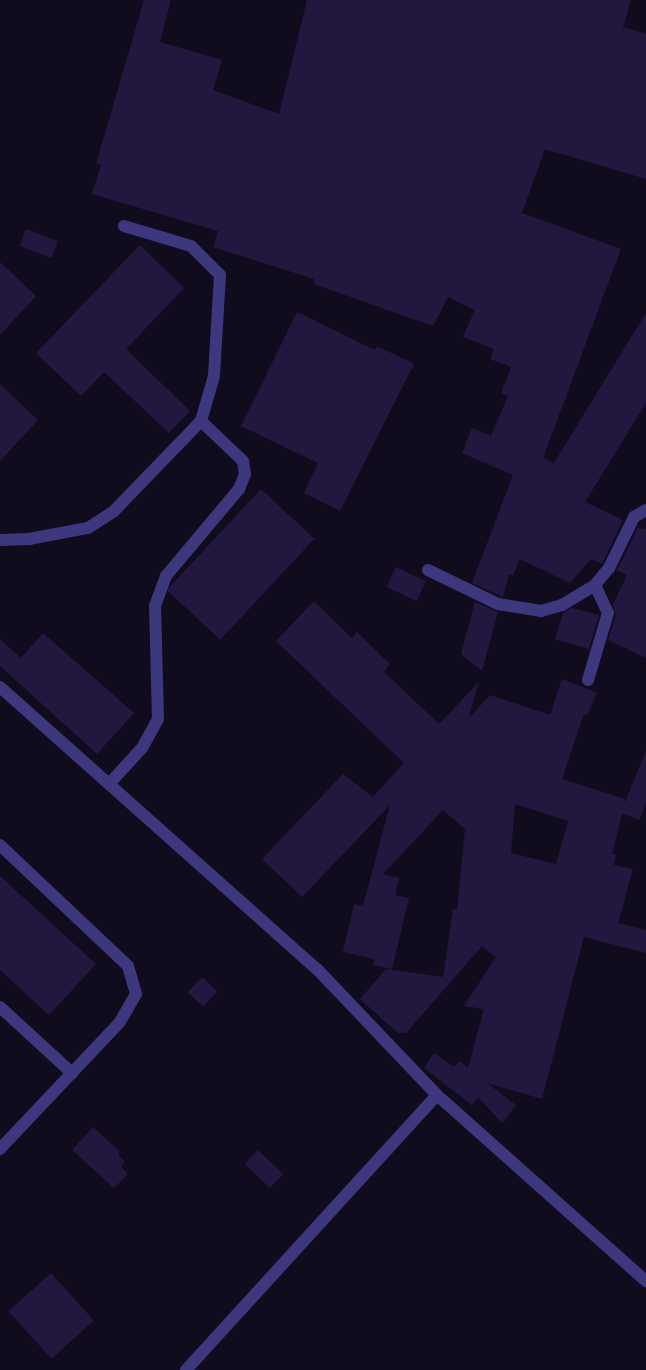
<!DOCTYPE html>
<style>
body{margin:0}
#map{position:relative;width:646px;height:1370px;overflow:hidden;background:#100c1e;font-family:Helvetica,sans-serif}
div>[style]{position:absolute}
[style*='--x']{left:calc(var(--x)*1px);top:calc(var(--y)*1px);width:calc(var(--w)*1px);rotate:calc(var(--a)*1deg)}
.building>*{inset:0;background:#22183f;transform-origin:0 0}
.service>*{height:12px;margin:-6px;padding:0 6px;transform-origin:6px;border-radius:6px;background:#3d377d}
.minor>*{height:12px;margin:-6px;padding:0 6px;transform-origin:6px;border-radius:6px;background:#3d377d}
span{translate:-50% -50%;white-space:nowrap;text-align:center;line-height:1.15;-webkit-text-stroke:4px #100c1e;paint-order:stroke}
</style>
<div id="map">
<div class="building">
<i style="clip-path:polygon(144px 0,171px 0,160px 42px,222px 60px,213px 90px,279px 114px,307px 0,631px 0,623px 27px,646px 34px,646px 179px,545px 149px,522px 213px,621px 249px,543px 458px,554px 463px,646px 313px,646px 403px,585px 502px,623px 520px,602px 564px,591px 559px,570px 583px,520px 559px,513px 575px,509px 574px,503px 597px,472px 583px,513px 475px,462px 453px,472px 428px,491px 436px,508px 396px,501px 393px,511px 367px,490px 359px,494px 349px,463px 337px,475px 310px,448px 297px,433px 326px,314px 284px,314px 279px,213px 247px,218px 231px,92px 194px,101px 165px,96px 164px)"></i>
<i style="left:26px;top:229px;width:34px;height:18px;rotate:21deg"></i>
<i style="clip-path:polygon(140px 245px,184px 288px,126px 349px,190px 411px,169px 433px,104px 372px,81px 396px,36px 353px)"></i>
<i style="clip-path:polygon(0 262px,36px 296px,0 335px)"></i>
<i style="clip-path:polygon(297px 312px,375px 350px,377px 346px,414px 364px,340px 511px,304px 493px,318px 463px,241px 426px)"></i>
<i style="clip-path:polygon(0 384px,38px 420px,0 461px)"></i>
<i style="left:261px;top:489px;width:73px;height:138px;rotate:43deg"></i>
<i style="clip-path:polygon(638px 528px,646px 529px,646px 658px,608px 640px,616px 615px,613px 605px,627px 575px,617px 570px)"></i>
<i style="left:396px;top:567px;width:33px;height:22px;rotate:25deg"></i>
<i style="clip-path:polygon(evenodd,314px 601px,352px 638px,357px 632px,390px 664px,384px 672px,439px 724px,479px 682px,468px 719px,490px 695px,550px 715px,562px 679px,597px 693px,587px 715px,584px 714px,562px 779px,625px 799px,624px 804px,646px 751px,646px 802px,639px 820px,622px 813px,612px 854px,616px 855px,614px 865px,633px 869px,618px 923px,646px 930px,646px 953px,584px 937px,542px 1099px,487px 1083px,516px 1105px,502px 1123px,478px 1097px,472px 1105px,424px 1068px,434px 1053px,454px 1067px,460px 1061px,468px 1068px,484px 1009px,464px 1006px,496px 957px,482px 946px,406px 1033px,398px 1033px,360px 999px,386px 969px,443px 977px,453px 909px,457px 910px,465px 829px,443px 810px,383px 874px,399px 878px,395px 895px,409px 898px,392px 969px,373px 965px,374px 959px,343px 952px,354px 904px,363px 906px,390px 805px,302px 897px,262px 859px,343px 774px,373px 797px,404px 763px,276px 641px,314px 601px,515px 804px,568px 821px,556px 864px,511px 853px,515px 804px)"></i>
<i style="clip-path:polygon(475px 602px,498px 612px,482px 671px,461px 654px)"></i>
<i style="clip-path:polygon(572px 608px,599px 615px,589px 649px,555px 639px,563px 613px)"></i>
<i style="clip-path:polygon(43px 633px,134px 713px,97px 754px,0 666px,0 639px,21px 658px)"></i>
<i style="clip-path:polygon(0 876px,96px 964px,49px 1015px,0 970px)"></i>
<i style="left:202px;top:977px;width:21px;height:21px;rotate:43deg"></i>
<i style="clip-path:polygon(93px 1127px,120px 1152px,118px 1155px,125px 1161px,121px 1166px,128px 1174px,114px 1188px,72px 1150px)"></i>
<i style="left:258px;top:1150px;width:35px;height:19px;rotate:44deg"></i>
<i style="left:51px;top:1273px;width:64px;height:57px;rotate:48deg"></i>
</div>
<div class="service">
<i style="--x:0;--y:540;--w:29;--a:-2"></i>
<i style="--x:29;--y:539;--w:60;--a:-10.6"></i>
<i style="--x:88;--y:528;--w:31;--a:-33"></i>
<i style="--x:114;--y:511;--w:125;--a:-46"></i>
<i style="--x:201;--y:421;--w:47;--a:-73.9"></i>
<i style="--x:214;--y:376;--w:101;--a:-86.6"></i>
<i style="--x:220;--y:275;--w:41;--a:-135"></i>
<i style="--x:191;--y:246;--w:70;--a:-163.4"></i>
<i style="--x:109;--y:784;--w:49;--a:-47.5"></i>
<i style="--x:142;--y:748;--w:33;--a:-61"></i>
<i style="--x:158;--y:719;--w:113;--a:-91.5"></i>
<i style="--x:155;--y:606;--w:32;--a:-70"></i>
<i style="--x:166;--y:576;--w:114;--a:-50"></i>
<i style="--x:239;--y:489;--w:16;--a:-68"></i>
<i style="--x:245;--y:474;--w:13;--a:-99"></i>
<i style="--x:243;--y:461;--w:58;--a:-136.4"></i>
<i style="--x:0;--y:845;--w:176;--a:43.4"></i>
<i style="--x:128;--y:966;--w:29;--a:74"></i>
<i style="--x:136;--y:994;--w:32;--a:120"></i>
<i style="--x:120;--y:1022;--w:175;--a:133.4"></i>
<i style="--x:0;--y:1007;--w:98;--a:42.5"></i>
</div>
<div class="minor">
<i style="--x:428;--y:570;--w:78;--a:25.9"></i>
<i style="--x:498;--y:604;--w:44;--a:9.2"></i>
<i style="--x:541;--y:611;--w:22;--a:-16"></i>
<i style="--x:562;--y:605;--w:39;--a:-31"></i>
<i style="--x:595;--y:585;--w:22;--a:-51"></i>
<i style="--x:609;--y:568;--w:57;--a:-63.9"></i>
<i style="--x:634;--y:517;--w:14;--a:-30"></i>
<i style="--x:588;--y:680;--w:70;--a:-73.4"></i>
<i style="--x:608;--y:613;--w:31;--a:-115"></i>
<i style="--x:0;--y:687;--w:424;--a:41.7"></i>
<i style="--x:317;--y:969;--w:174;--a:46.4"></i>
<i style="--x:437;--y:1095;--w:280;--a:41.7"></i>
<i style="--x:186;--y:1370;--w:372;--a:-47.6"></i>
</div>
</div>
